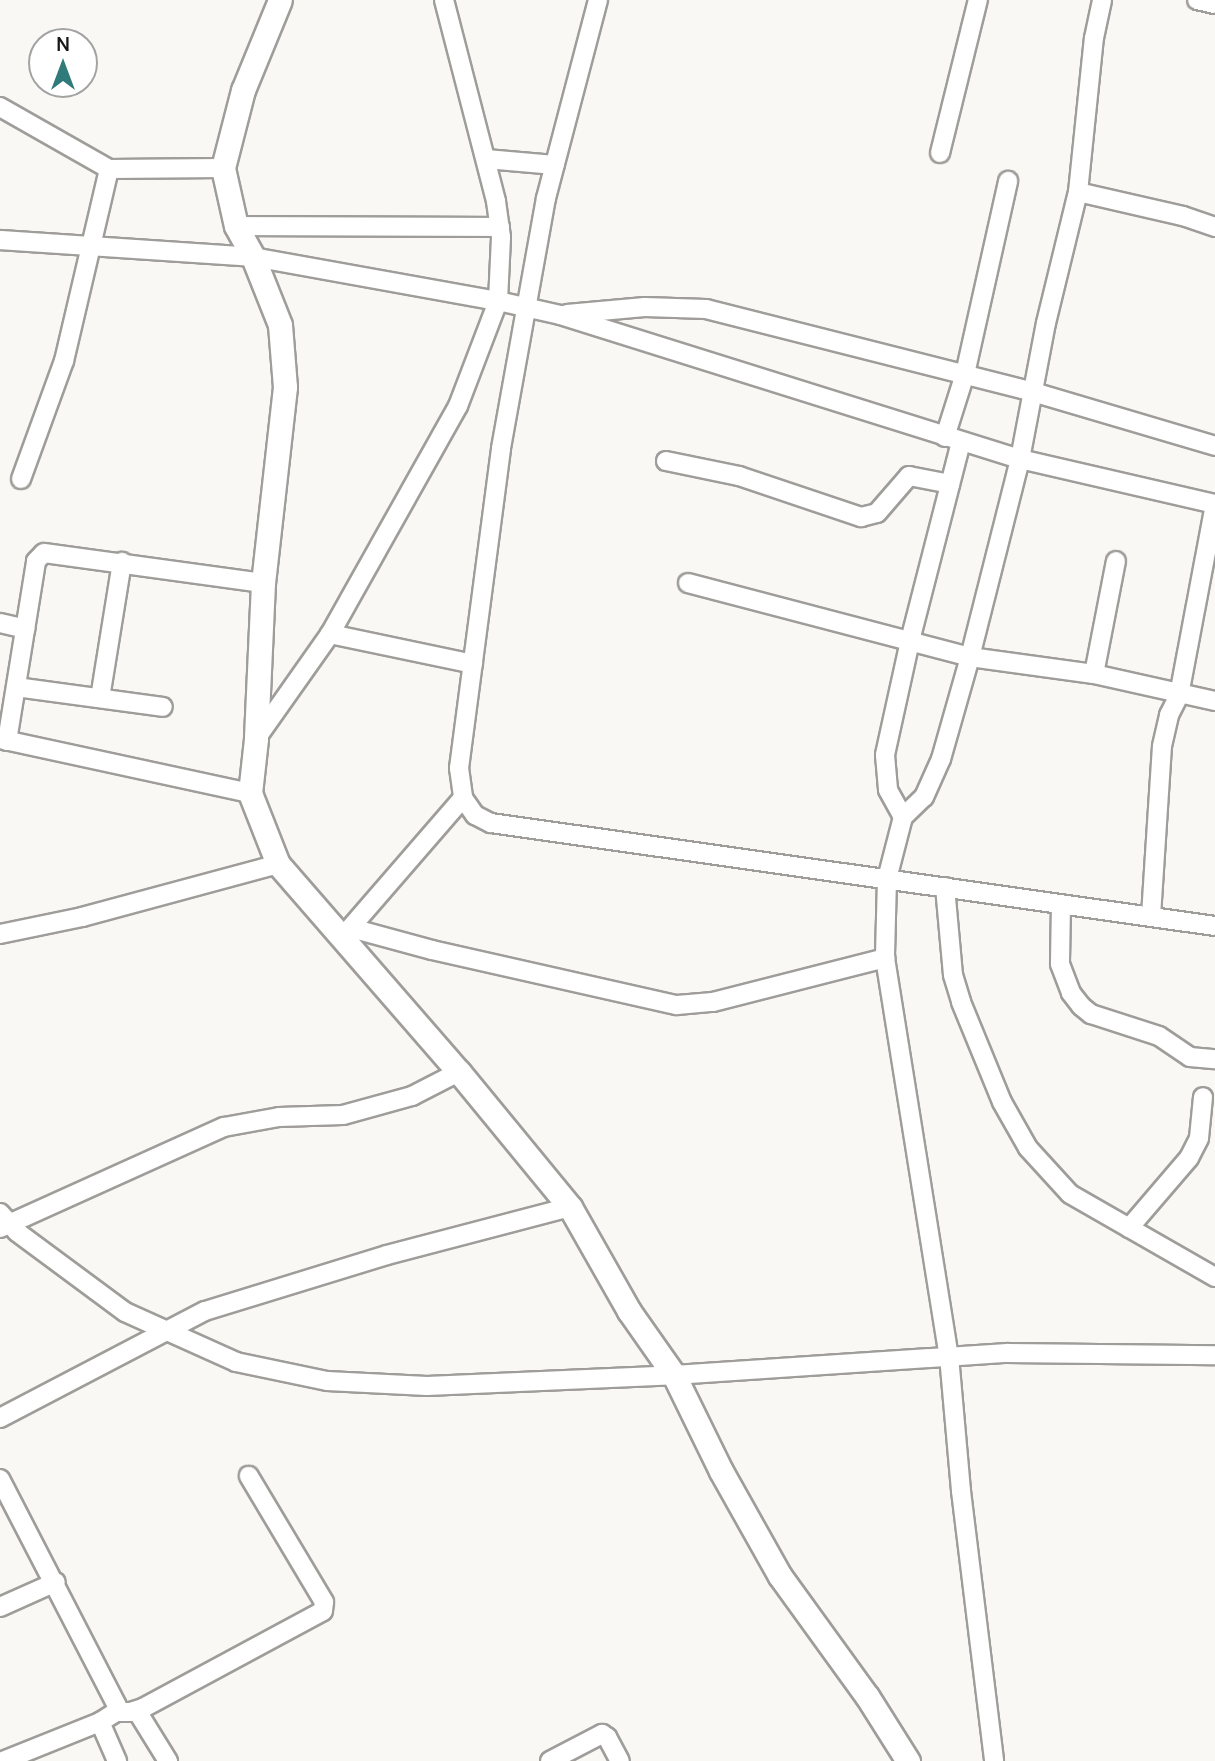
<!DOCTYPE html>
<style>
body{margin:0}
#map{position:relative;width:1215px;height:1761px;overflow:hidden;background:#faf8f5;font-family:Manrope,sans-serif}
div>[style]{position:absolute}
[style*='--x']{left:calc(var(--x)*1px);top:calc(var(--y)*1px);width:calc(var(--w)*1px);rotate:calc(var(--a)*1deg)}
.roads{filter:drop-shadow(2px 0 #9f9d9a) drop-shadow(-2px 0 #9f9d9a) drop-shadow(0 2px #9f9d9a) drop-shadow(0 -2px #9f9d9a)}
.minor>*{height:18px;margin:-9px;padding:0 9px;transform-origin:9px;border-radius:9px;background:#fff}
.major>*{height:23px;margin:-11.5px;padding:0 11.5px;transform-origin:11.5px;border-radius:11.5px;background:#fff}
span{translate:-50% -50%;white-space:nowrap;text-align:center;line-height:1.15;-webkit-text-stroke:5px #fff;paint-order:stroke}
.north{position:absolute;left:28px;top:28px;width:70px;height:70px;box-sizing:border-box;background:#fff;border:2px solid #a3a3a3;border-radius:50%;rotate:0deg;font-size:19px;font-weight:700;line-height:28px;text-align:center;color:#1a1918}
.north::after{content:'';display:block;margin:auto;width:24px;height:32px;background:#307a7a;clip-path:polygon(50% 0,100% 100%,50% 72%,0 100%)}
</style>
<div id="map">
<div class="roads">
<div class="minor">
<i style="--x:598;--y:0;--w:205;--a:104.7"></i>
<i style="--x:546;--y:198;--w:255;--a:100.2"></i>
<i style="--x:501;--y:449;--w:322;--a:97.5"></i>
<i style="--x:459;--y:768;--w:30;--a:82"></i>
<i style="--x:463;--y:798;--w:21;--a:55"></i>
<i style="--x:475;--y:815;--w:18;--a:27"></i>
<i style="--x:491;--y:823;--w:731;--a:8.1"></i>
<i style="--x:1197;--y:0;--w:18;--a:13"></i>
<i style="--x:0;--y:107;--w:125;--a:29.6"></i>
<i style="--x:109;--y:169;--w:114;--a:-0.5"></i>
<i style="--x:940;--y:153;--w:158;--a:-76.1"></i>
<i style="--x:486;--y:159;--w:69;--a:5"></i>
<i style="--x:1078;--y:192;--w:108;--a:12.9"></i>
<i style="--x:1183;--y:216;--w:34;--a:19"></i>
<i style="--x:236;--y:226;--w:264;--a:0.2"></i>
<i style="--x:0;--y:240;--w:254;--a:3.8"></i>
<i style="--x:253;--y:257;--w:249;--a:10.2"></i>
<i style="--x:498;--y:301;--w:64;--a:12.7"></i>
<i style="--x:560;--y:315;--w:482;--a:17.4"></i>
<i style="--x:1020;--y:459;--w:200;--a:13"></i>
<i style="--x:567;--y:314;--w:78;--a:-5.1"></i>
<i style="--x:645;--y:307;--w:61;--a:1.9"></i>
<i style="--x:706;--y:309;--w:337;--a:14.2"></i>
<i style="--x:1033;--y:392;--w:190;--a:16.5"></i>
<i style="--x:945;--y:437;--w:66;--a:-72.4"></i>
<i style="--x:965;--y:374;--w:198;--a:-77.4"></i>
<i style="--x:961;--y:442;--w:205;--a:104.4"></i>
<i style="--x:910;--y:641;--w:117;--a:102.4"></i>
<i style="--x:885;--y:755;--w:35;--a:85"></i>
<i style="--x:888;--y:790;--w:31;--a:61"></i>
<i style="--x:903;--y:817;--w:64;--a:104.5"></i>
<i style="--x:887;--y:879;--w:79;--a:91.5"></i>
<i style="--x:885;--y:958;--w:403;--a:80.9"></i>
<i style="--x:949;--y:1356;--w:136;--a:84.9"></i>
<i style="--x:961;--y:1491;--w:272;--a:83"></i>
<i style="--x:666;--y:461;--w:75;--a:11.6"></i>
<i style="--x:739;--y:476;--w:129;--a:18.6"></i>
<i style="--x:861;--y:517;--w:16;--a:-14"></i>
<i style="--x:877;--y:513;--w:49;--a:-49.1"></i>
<i style="--x:909;--y:476;--w:42;--a:11"></i>
<i style="--x:21;--y:479;--w:126;--a:-70"></i>
<i style="--x:64;--y:361;--w:197;--a:-76.8"></i>
<i style="--x:688;--y:583;--w:292;--a:14.7"></i>
<i style="--x:970;--y:657;--w:125;--a:7.8"></i>
<i style="--x:1094;--y:674;--w:124;--a:12.6"></i>
<i style="--x:0;--y:623;--w:26;--a:13"></i>
<i style="--x:330;--y:634;--w:146;--a:11.8"></i>
<i style="--x:1094;--y:674;--w:115;--a:-79"></i>
<i style="--x:16;--y:687;--w:148;--a:7.7"></i>
<i style="--x:100;--y:698;--w:138;--a:-80.8"></i>
<i style="--x:0;--y:739;--w:256;--a:12.2"></i>
<i style="--x:256;--y:739;--w:128;--a:-54.8"></i>
<i style="--x:330;--y:634;--w:261;--a:-60.7"></i>
<i style="--x:458;--y:406;--w:112;--a:-69.1"></i>
<i style="--x:498;--y:301;--w:64;--a:-87.3"></i>
<i style="--x:501;--y:237;--w:36;--a:-98"></i>
<i style="--x:496;--y:201;--w:208;--a:-104.5"></i>
<i style="--x:7;--y:741;--w:182;--a:-80.8"></i>
<i style="--x:36;--y:561;--w:11;--a:-45"></i>
<i style="--x:44;--y:553;--w:221;--a:7.8"></i>
<i style="--x:903;--y:817;--w:29;--a:-44"></i>
<i style="--x:924;--y:797;--w:42;--a:-65.9"></i>
<i style="--x:941;--y:759;--w:106;--a:-74.1"></i>
<i style="--x:970;--y:657;--w:204;--a:-75.8"></i>
<i style="--x:1020;--y:459;--w:138;--a:-79.2"></i>
<i style="--x:1046;--y:323;--w:135;--a:-76.3"></i>
<i style="--x:1078;--y:192;--w:155;--a:-84.1"></i>
<i style="--x:1094;--y:38;--w:39;--a:-78"></i>
<i style="--x:945;--y:887;--w:88;--a:84.8"></i>
<i style="--x:953;--y:975;--w:28;--a:73"></i>
<i style="--x:961;--y:1002;--w:108;--a:67.7"></i>
<i style="--x:1002;--y:1102;--w:53;--a:60.5"></i>
<i style="--x:1028;--y:1148;--w:62;--a:47.6"></i>
<i style="--x:1070;--y:1194;--w:167;--a:29.8"></i>
<i style="--x:1061;--y:904;--w:60;--a:91"></i>
<i style="--x:1060;--y:964;--w:31;--a:69"></i>
<i style="--x:1071;--y:993;--w:16;--a:52"></i>
<i style="--x:1081;--y:1006;--w:13;--a:39"></i>
<i style="--x:1091;--y:1014;--w:71;--a:17.9"></i>
<i style="--x:1159;--y:1036;--w:37;--a:34"></i>
<i style="--x:1190;--y:1057;--w:25;--a:5"></i>
<i style="--x:1151;--y:916;--w:170;--a:-86.3"></i>
<i style="--x:1162;--y:746;--w:32;--a:-77"></i>
<i style="--x:1169;--y:715;--w:22;--a:-63"></i>
<i style="--x:1179;--y:695;--w:193;--a:-79.3"></i>
<i style="--x:351;--y:928;--w:84;--a:15.2"></i>
<i style="--x:432;--y:950;--w:251;--a:12.7"></i>
<i style="--x:677;--y:1005;--w:36;--a:-5"></i>
<i style="--x:713;--y:1002;--w:178;--a:-14.3"></i>
<i style="--x:0;--y:934;--w:84;--a:-11.7"></i>
<i style="--x:82;--y:917;--w:203;--a:-15.1"></i>
<i style="--x:345;--y:934;--w:180;--a:-49.1"></i>
<i style="--x:0;--y:1213;--w:25;--a:48"></i>
<i style="--x:17;--y:1232;--w:134;--a:36.5"></i>
<i style="--x:125;--y:1312;--w:122;--a:24.2"></i>
<i style="--x:236;--y:1362;--w:93;--a:11.8"></i>
<i style="--x:327;--y:1381;--w:100;--a:2.9"></i>
<i style="--x:427;--y:1386;--w:247;--a:-2.5"></i>
<i style="--x:674;--y:1375;--w:334;--a:-3.8"></i>
<i style="--x:1007;--y:1353;--w:208;--a:0.6"></i>
<i style="--x:0;--y:1228;--w:246;--a:-24.3"></i>
<i style="--x:224;--y:1127;--w:56;--a:-10.3"></i>
<i style="--x:279;--y:1117;--w:64;--a:-1.8"></i>
<i style="--x:343;--y:1115;--w:72;--a:-15.4"></i>
<i style="--x:412;--y:1096;--w:53;--a:-27.1"></i>
<i style="--x:1129;--y:1228;--w:92;--a:-49.4"></i>
<i style="--x:1189;--y:1158;--w:22;--a:-63"></i>
<i style="--x:1199;--y:1138;--w:41;--a:-84.4"></i>
<i style="--x:0;--y:1418;--w:231;--a:-27.6"></i>
<i style="--x:205;--y:1311;--w:190;--a:-17.1"></i>
<i style="--x:387;--y:1255;--w:189;--a:-14.7"></i>
<i style="--x:0;--y:1479;--w:255;--a:62.7"></i>
<i style="--x:117;--y:1706;--w:6;--a:99"></i>
<i style="--x:116;--y:1712;--w:19;--a:148"></i>
<i style="--x:100;--y:1722;--w:105;--a:158.1"></i>
<i style="--x:0;--y:1607;--w:61;--a:-24.1"></i>
<i style="--x:137;--y:1711;--w:59;--a:58.2"></i>
<i style="--x:116;--y:1712;--w:14;--a:0"></i>
<i style="--x:130;--y:1712;--w:14;--a:-17"></i>
<i style="--x:143;--y:1708;--w:204;--a:-28.3"></i>
<i style="--x:323;--y:1611;--w:9;--a:-84"></i>
<i style="--x:324;--y:1602;--w:147;--a:-120.8"></i>
<i style="--x:100;--y:1722;--w:43;--a:66.4"></i>
<i style="--x:550;--y:1761;--w:59;--a:-27.4"></i>
<i style="--x:602;--y:1734;--w:6;--a:31"></i>
<i style="--x:607;--y:1737;--w:27;--a:62"></i>
</div>
<div class="major">
<i style="--x:280;--y:0;--w:97;--a:112.3"></i>
<i style="--x:243;--y:90;--w:81;--a:104.4"></i>
<i style="--x:223;--y:168;--w:59;--a:77.4"></i>
<i style="--x:236;--y:226;--w:35;--a:61"></i>
<i style="--x:253;--y:257;--w:73;--a:68.3"></i>
<i style="--x:280;--y:325;--w:62;--a:85.4"></i>
<i style="--x:285;--y:387;--w:197;--a:96.4"></i>
<i style="--x:263;--y:583;--w:156;--a:92.6"></i>
<i style="--x:256;--y:739;--w:54;--a:96.3"></i>
<i style="--x:250;--y:793;--w:76;--a:68.5"></i>
<i style="--x:278;--y:864;--w:276;--a:49"></i>
<i style="--x:459;--y:1072;--w:175;--a:50.6"></i>
<i style="--x:570;--y:1207;--w:120;--a:60.4"></i>
<i style="--x:629;--y:1311;--w:78;--a:54.9"></i>
<i style="--x:674;--y:1375;--w:107;--a:63.9"></i>
<i style="--x:721;--y:1471;--w:120;--a:60.7"></i>
<i style="--x:780;--y:1576;--w:148;--a:54.1"></i>
<i style="--x:867;--y:1696;--w:77;--a:57.8"></i>
</div>
</div>
<div class="north">N</div>
</div>
